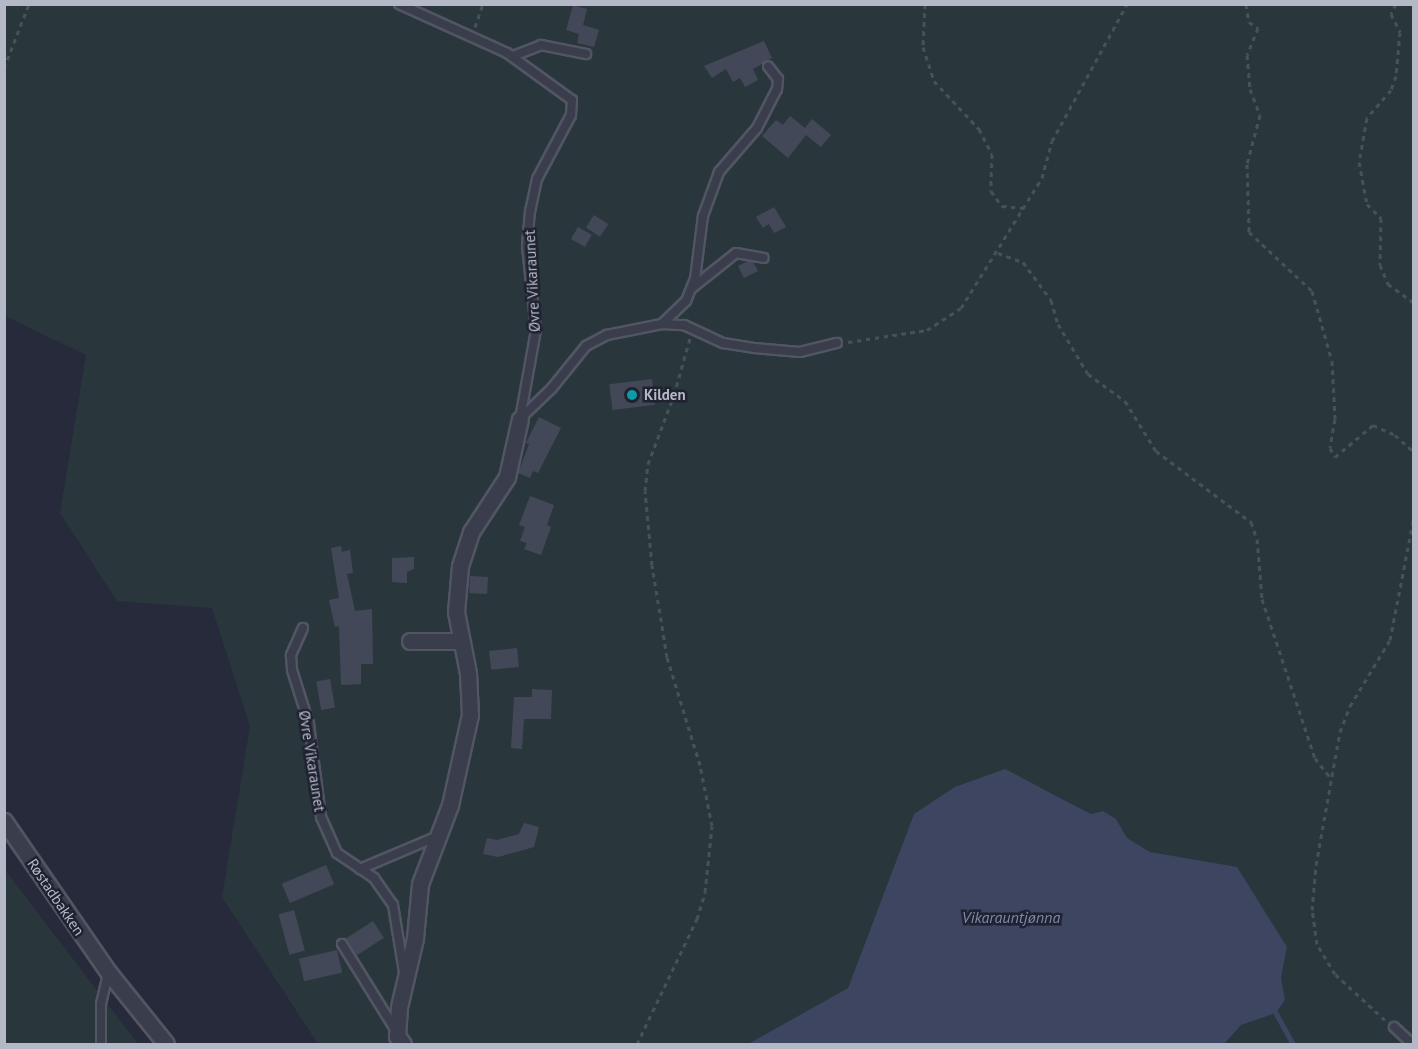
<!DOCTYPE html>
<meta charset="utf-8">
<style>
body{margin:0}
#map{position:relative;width:1418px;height:1049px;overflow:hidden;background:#262a3a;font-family:"PT Sans",sans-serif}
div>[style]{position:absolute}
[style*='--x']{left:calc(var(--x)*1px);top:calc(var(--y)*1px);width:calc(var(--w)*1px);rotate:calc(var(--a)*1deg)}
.green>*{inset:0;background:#29373c}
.water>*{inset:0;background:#3e4561}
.stream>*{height:4.5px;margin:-2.25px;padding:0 2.25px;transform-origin:2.25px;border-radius:2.25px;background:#3e4561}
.building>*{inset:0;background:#434859;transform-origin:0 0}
.path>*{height:3px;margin-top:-1.5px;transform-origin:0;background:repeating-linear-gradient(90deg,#465258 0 4.5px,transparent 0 9px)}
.roads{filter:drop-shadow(2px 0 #525563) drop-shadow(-2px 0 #525563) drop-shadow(0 2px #525563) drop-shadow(0 -2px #525563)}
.lane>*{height:8px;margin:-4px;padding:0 4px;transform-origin:4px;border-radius:4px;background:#3a3d4b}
.street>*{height:15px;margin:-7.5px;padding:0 7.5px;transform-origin:7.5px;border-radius:7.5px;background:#3a3d4b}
.dots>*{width:16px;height:16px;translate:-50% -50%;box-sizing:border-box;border:3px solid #1f2230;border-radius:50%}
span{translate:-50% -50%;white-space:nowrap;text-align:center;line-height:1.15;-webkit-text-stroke:5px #1f2230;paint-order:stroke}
.street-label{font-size:15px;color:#b5b8c6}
.poi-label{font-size:15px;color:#b5b8c6;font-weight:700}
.left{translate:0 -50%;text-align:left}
.water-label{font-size:16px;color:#8189aa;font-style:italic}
.frame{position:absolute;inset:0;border:6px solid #b5b8c6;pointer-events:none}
</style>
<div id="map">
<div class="green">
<i style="clip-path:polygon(4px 5px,1413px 5px,1413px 1044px,1224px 1044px,1240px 1025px,1276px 1013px,1285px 1000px,1281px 978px,1287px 947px,1237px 868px,1150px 852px,1127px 838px,1116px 819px,1103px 811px,1091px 814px,1041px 787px,914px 814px,848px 988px,748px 1044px,318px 1044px,222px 897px,250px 726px,212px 608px,117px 601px,60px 513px,86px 355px,5px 316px)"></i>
<i style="clip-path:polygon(5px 870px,138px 1044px,5px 1044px)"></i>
</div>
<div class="water">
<i style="clip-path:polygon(1005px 769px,1091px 814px,1103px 811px,1116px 819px,1127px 838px,1150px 852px,1237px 867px,1287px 947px,1281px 978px,1285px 1000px,1276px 1013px,1241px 1025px,1224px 1044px,748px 1044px,848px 988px,914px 814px,955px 787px)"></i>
</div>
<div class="stream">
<i style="--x:1276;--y:1013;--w:35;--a:61"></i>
</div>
<div class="building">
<i style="clip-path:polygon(573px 5px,587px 9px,583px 25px,599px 30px,594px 47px,577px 43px,579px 34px,566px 30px)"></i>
<i style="clip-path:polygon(764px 41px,772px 58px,753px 69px,758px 80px,745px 87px,740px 78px,733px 82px,726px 69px,712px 78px,704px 66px)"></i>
<i style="clip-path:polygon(790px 116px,805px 128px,812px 119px,831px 135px,821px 147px,806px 135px,788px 158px,762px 136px,776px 120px,783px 125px)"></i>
<i style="clip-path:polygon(774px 207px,786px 227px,774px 233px,769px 224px,763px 228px,756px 217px)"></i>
<i style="left:594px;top:215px;width:17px;height:15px;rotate:33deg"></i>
<i style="left:578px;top:227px;width:16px;height:14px;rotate:30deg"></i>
<i style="clip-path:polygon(748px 261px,753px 262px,758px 271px,744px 278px,738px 266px)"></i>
<i style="left:652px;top:379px;width:26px;height:43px;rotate:83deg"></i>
<i style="clip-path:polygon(539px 417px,561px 428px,538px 473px,533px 471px,530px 478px,518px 473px,529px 444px,526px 443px)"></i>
<i style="clip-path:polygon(530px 496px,554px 505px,547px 525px,551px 527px,541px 555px,524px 549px,527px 543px,520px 541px,525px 527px,519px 525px)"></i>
<i style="clip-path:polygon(341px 546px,342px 552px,350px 550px,353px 573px,347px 574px,355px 611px,372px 609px,373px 664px,361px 664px,361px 684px,341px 685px,339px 626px,335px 627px,329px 600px,339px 598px,331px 548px)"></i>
<i style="clip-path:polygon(414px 557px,414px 569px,407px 572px,407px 583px,392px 582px,392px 558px)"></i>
<i style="left:470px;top:576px;width:18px;height:17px;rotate:3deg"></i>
<i style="left:517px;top:648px;width:19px;height:28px;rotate:84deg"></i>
<i style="left:330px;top:679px;width:29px;height:14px;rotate:80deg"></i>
<i style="clip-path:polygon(532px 689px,552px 690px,551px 719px,524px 719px,522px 749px,511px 748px,514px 697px,532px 697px)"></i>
<i style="clip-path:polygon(524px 823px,539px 827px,534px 847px,498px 857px,483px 854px,487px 838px,497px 840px,519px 834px)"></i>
<i style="left:326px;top:865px;width:21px;height:48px;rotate:67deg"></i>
<i style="left:294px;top:910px;width:42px;height:16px;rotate:75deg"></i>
<i style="left:373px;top:921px;width:20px;height:32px;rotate:57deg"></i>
<i style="left:337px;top:950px;width:23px;height:39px;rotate:77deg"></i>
</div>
<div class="path">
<i style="--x:925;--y:4;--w:43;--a:92.7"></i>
<i style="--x:923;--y:47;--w:36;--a:72"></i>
<i style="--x:934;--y:81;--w:66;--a:46.8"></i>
<i style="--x:979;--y:129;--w:28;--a:63"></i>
<i style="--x:992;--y:154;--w:37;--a:92"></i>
<i style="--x:991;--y:191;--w:19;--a:54"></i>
<i style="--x:1002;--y:206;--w:22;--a:5"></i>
<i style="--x:1246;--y:4;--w:18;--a:81"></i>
<i style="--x:1249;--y:22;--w:11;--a:34"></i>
<i style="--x:1258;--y:28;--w:29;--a:112"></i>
<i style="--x:1247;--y:55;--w:34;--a:85"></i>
<i style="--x:1250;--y:89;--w:28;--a:69"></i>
<i style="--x:1260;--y:115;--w:51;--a:104.9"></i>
<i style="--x:1247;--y:164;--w:68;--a:88.3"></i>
<i style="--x:1249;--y:232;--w:86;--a:43.1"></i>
<i style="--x:1312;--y:291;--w:73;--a:74.1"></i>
<i style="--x:1332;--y:361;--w:58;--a:87"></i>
<i style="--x:1335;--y:419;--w:29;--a:100"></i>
<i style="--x:1330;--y:448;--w:10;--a:61"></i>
<i style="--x:1335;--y:457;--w:50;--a:-40.1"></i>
<i style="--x:1373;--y:425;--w:24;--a:24"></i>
<i style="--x:1395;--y:435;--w:25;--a:42"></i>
<i style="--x:1396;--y:4;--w:11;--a:117"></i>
<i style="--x:1391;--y:14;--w:20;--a:63"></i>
<i style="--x:1400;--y:32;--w:44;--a:95.2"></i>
<i style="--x:1396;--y:76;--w:15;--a:110"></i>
<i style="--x:1391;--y:90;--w:37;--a:131"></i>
<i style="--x:1367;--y:118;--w:45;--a:100.3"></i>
<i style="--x:1359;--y:162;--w:43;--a:79.2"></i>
<i style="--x:1367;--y:204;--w:20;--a:45"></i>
<i style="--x:1381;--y:218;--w:47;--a:91.2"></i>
<i style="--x:1380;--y:265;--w:21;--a:67"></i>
<i style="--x:1388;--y:284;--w:32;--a:36"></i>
<i style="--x:475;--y:27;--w:24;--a:-71"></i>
<i style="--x:4;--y:68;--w:69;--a:-68.7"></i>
<i style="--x:998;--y:253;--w:27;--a:20"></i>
<i style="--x:1023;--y:262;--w:47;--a:53.6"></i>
<i style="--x:1051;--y:300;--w:25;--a:74"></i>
<i style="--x:1058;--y:324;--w:58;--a:59"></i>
<i style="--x:1088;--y:374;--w:46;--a:36.1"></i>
<i style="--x:1125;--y:401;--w:59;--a:58.2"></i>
<i style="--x:1156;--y:451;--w:119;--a:36.8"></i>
<i style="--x:1251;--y:522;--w:18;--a:71"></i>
<i style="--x:1257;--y:539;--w:60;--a:85.2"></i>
<i style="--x:1262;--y:599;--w:168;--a:71.6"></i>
<i style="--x:1315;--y:758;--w:24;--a:52"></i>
<i style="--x:848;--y:342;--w:80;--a:-8.6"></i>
<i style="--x:927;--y:330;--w:40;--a:-32.9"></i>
<i style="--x:961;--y:308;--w:153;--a:-58.1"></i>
<i style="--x:1042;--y:178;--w:38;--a:-75"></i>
<i style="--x:1052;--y:141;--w:156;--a:-61.3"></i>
<i style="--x:1385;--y:1020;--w:68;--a:-137.4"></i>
<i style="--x:1335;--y:974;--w:35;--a:-121"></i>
<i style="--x:1317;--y:944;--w:34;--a:-98"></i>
<i style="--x:1312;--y:910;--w:45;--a:-84.9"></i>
<i style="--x:1316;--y:865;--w:135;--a:-79.8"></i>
<i style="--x:1340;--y:732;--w:28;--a:-69"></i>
<i style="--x:1350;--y:706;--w:77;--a:-58.8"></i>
<i style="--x:1390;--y:640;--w:125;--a:-79"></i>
<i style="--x:637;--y:1044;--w:139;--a:-64.4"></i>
<i style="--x:697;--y:919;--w:28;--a:-73"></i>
<i style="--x:705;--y:892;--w:66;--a:-83.9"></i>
<i style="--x:712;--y:826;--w:62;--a:-101.1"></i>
<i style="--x:700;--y:765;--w:113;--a:-107"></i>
<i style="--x:667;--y:657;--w:93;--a:-99.3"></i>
<i style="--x:652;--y:565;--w:74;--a:-95.4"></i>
<i style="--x:645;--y:491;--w:27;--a:-84"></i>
<i style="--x:648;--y:464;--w:74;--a:-69.4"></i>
<i style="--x:674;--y:395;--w:59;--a:-74.3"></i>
</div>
<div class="roads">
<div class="lane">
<i style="--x:399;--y:4;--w:119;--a:24.4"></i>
<i style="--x:507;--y:53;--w:80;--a:35.9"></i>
<i style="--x:572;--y:100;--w:15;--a:94"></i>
<i style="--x:571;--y:115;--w:72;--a:118"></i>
<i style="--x:537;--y:179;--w:33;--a:102"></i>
<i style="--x:530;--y:211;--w:35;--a:95"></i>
<i style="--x:527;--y:246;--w:84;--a:83.9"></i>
<i style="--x:536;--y:330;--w:90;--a:100.2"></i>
<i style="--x:513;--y:56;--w:30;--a:-21"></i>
<i style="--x:541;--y:45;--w:46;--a:11.3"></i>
<i style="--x:692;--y:288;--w:56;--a:-38.5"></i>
<i style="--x:736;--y:253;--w:28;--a:10"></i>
<i style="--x:662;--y:324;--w:22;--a:3"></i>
<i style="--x:684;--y:325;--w:43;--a:24.8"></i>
<i style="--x:723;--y:343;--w:31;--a:9"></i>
<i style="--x:754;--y:348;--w:46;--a:5"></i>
<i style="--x:800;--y:352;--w:38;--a:-14"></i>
<i style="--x:521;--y:418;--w:43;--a:-44.1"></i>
<i style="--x:552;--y:388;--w:54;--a:-51"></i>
<i style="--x:586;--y:346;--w:24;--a:-28"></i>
<i style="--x:607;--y:335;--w:56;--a:-11.3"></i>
<i style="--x:662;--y:324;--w:33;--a:-44"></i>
<i style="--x:686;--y:301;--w:24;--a:-68"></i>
<i style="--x:695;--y:279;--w:64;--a:-82.8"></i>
<i style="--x:703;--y:216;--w:47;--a:-70"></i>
<i style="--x:719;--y:172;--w:58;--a:-49.2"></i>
<i style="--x:757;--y:128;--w:44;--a:-62.9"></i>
<i style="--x:777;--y:89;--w:10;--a:-84"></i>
<i style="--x:778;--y:79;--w:16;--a:-128"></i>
<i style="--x:303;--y:628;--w:30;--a:114"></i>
<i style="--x:291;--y:655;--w:15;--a:86"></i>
<i style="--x:292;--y:670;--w:57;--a:72.5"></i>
<i style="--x:309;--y:724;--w:94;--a:82.6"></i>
<i style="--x:321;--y:817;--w:39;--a:66"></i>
<i style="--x:337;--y:853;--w:45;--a:34"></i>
<i style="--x:374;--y:878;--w:33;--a:55"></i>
<i style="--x:393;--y:905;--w:68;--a:80.7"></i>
<i style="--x:360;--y:869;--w:85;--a:-22.9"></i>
<i style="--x:342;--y:944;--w:100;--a:58.1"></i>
<i style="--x:1394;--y:1027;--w:25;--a:43"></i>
<i style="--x:101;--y:1044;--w:40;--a:-90"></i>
<i style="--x:101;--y:1004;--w:31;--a:-77"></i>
</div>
<div class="street">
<i style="--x:410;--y:641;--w:51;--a:0"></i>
<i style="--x:4;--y:821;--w:185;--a:55.4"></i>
<i style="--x:109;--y:973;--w:91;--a:51.2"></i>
<i style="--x:403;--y:1044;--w:10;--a:-127"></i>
<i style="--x:397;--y:1036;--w:29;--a:-86"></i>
<i style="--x:399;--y:1007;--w:71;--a:-76.9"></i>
<i style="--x:415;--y:938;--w:54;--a:-84.7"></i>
<i style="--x:420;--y:884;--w:85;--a:-69.2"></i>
<i style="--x:450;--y:805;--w:92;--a:-77.5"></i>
<i style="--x:470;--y:715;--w:42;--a:-92.7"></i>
<i style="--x:468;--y:673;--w:62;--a:-101.1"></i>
<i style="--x:456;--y:612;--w:46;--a:-85"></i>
<i style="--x:460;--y:566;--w:36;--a:-72"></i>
<i style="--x:471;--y:532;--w:66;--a:-56.8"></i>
<i style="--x:507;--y:477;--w:59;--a:-77.4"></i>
</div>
</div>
<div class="dots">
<i style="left:632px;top:395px;background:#0f9aa8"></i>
</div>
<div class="street-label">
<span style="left:532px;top:281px;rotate:-93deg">Øvre Vikaraunet</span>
<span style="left:312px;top:761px;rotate:81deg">Øvre Vikaraunet</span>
<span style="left:56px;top:897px;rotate:56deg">Røstadbakken</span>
</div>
<div class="poi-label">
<span class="left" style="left:644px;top:395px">Kilden</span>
</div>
<div class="water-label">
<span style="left:1011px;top:917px">Vikarauntjønna</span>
</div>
<div class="frame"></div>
</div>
